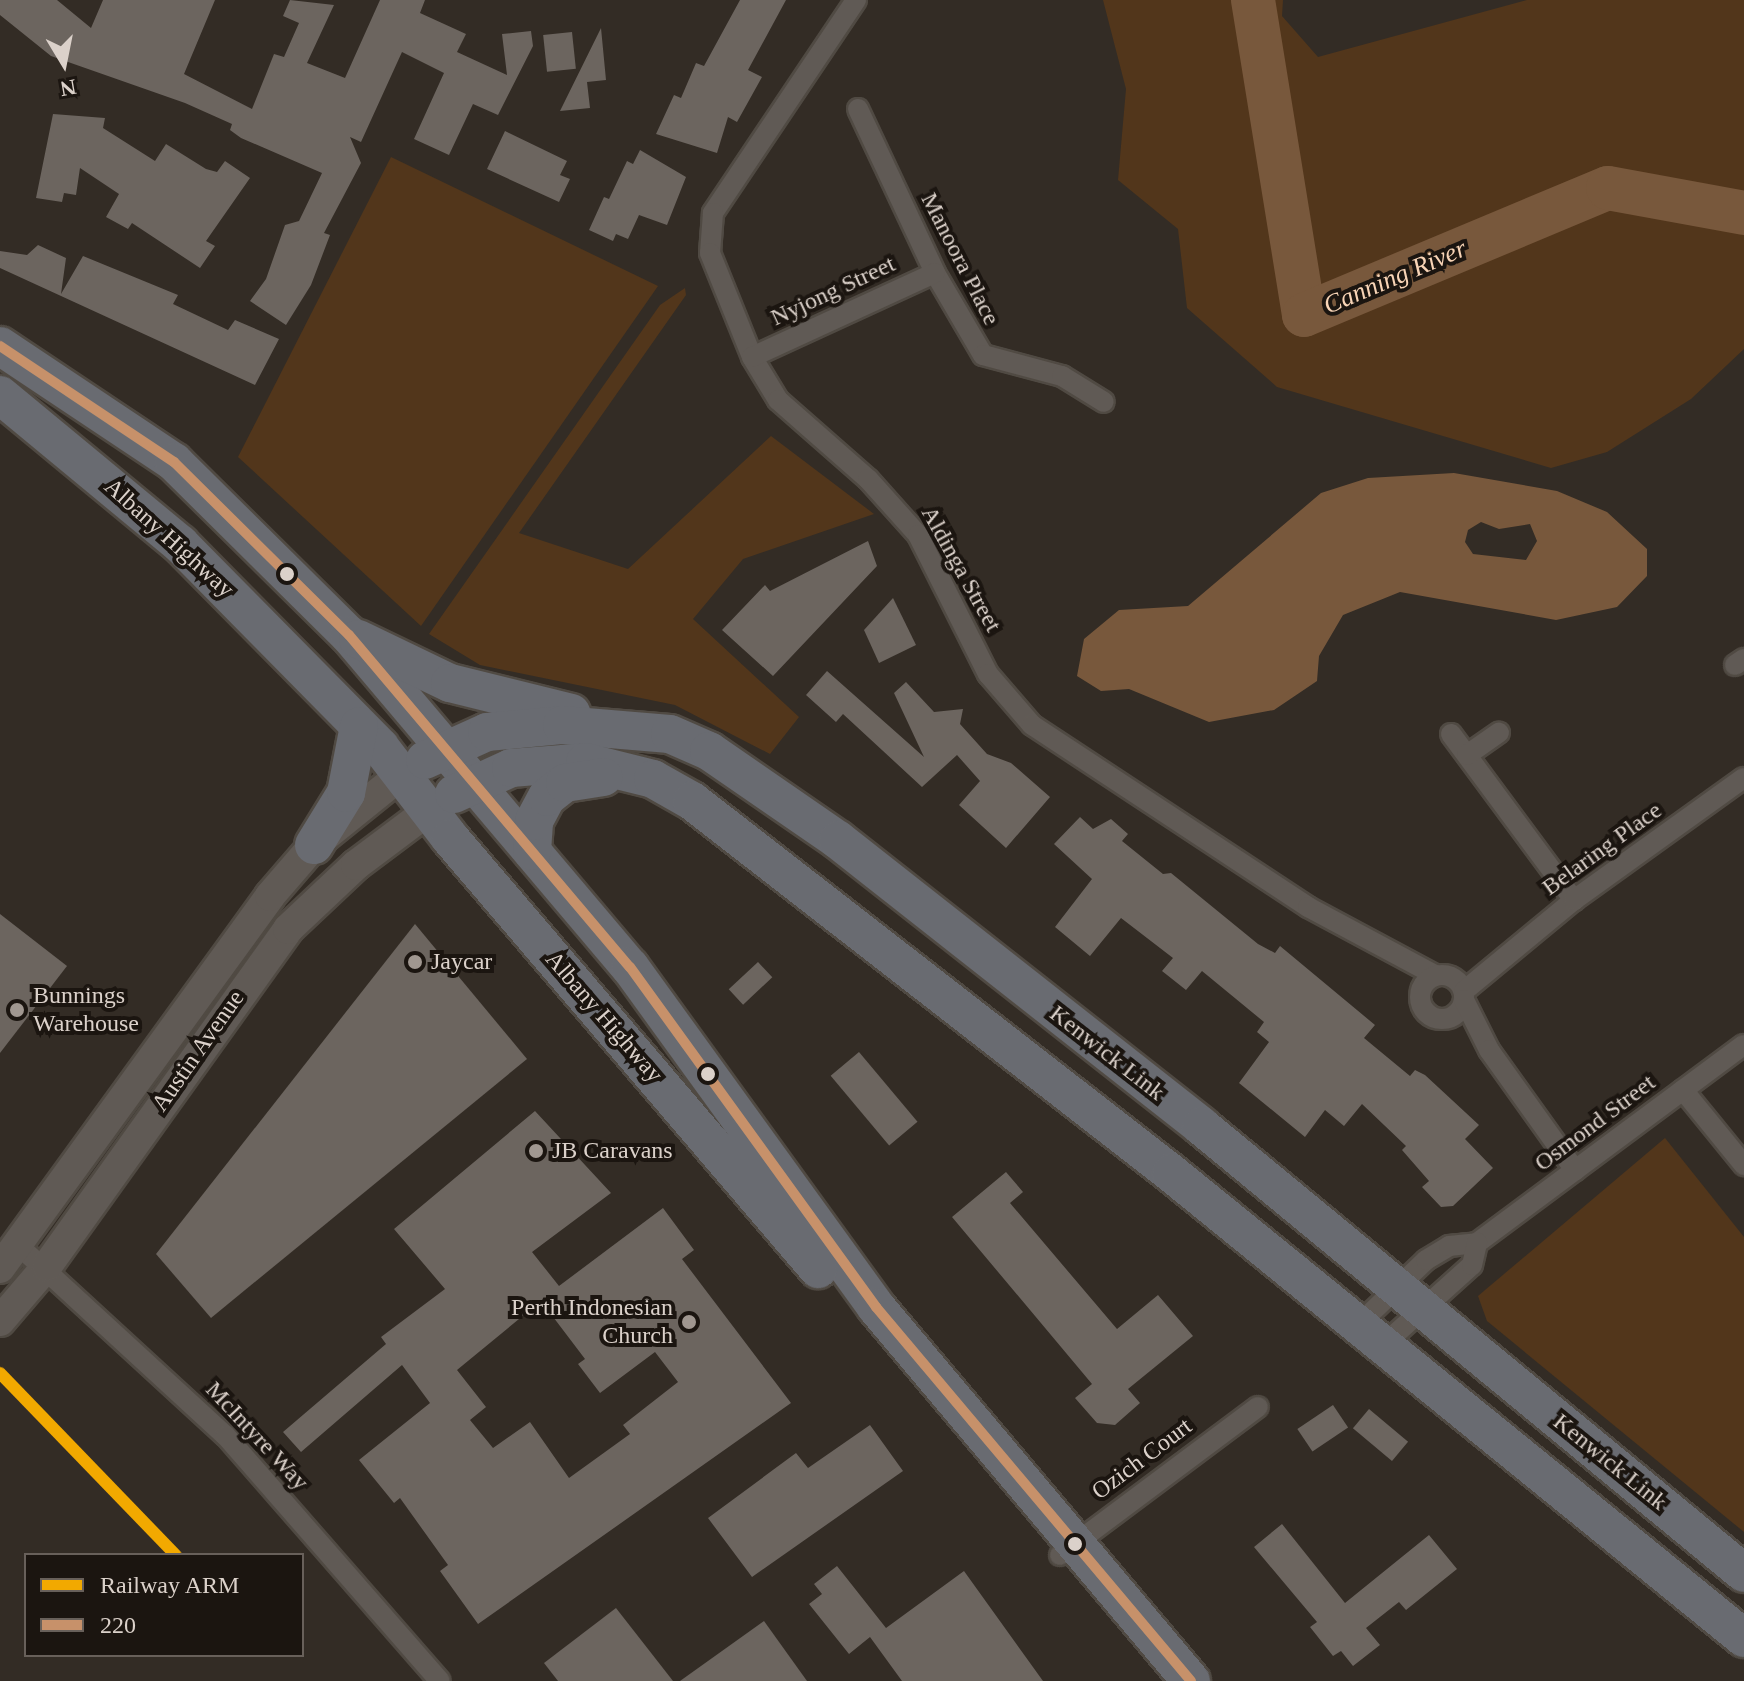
<!DOCTYPE html>
<style>
body{margin:0}
#map{position:relative;width:1744px;height:1681px;overflow:hidden;background:#332c25;font-family:Georgia,serif}
div>[style]{position:absolute}
[style*='--x']{left:calc(var(--x)*1px);top:calc(var(--y)*1px);width:calc(var(--w)*1px);rotate:calc(var(--a)*1deg)}
.green>*{inset:0;background:#52361b}
.water>*{inset:0;background:#78583c}
.river>*{height:44px;margin:-22px;padding:0 22px;transform-origin:22px;border-radius:22px;background:#78583c}
.building>*{inset:0;background:#6c655f;transform-origin:0 0}
.roads{filter:drop-shadow(2px 0 #504a43) drop-shadow(-2px 0 #504a43) drop-shadow(0 2px #504a43) drop-shadow(0 -2px #504a43)}
.street>*{height:20px;margin:-10px;padding:0 10px;transform-origin:10px;border-radius:10px;background:#605a55}
.street>.ring{margin:-10px;padding:0;box-sizing:content-box;background:none;border:20px solid #605a55;border-radius:50%}
.secondary>*{height:30px;margin:-15px;padding:0 15px;transform-origin:15px;border-radius:15px;background:#605a55}
.highway>*{height:38px;margin:-19px;padding:0 19px;transform-origin:19px;border-radius:19px;background:#696b71}
.bus-1>*{height:10px;margin:-5px;padding:0 5px;transform-origin:5px;border-radius:5px;background:#c7916a}
.rail-1>*{height:12px;margin:-6px;padding:0 6px;transform-origin:6px;border-radius:6px;background:#f2a900}
.dots>*{width:22px;height:22px;translate:-50% -50%;box-sizing:border-box;border:4px solid #1b1510;border-radius:50%}
span{translate:-50% -50%;white-space:nowrap;text-align:center;line-height:1.15;-webkit-text-stroke:8px #1b1510;paint-order:stroke}
.street-label{font-size:24px;color:#dbd1ca}
.poi-label{font-size:24px;color:#dbd1ca}
.left{translate:0 -50%;text-align:left}
.right{translate:-100% -50%;text-align:right}
.water-label{font-size:26px;color:#f8d4b6;font-style:italic}
.legend{position:absolute;left:24px;top:1553px;width:280px;height:104px;box-sizing:border-box;background:#1b1510;border:2px solid #68605a;margin:0;padding:10px 14px;list-style:none;font-size:24px;color:#dbd1ca}
.legend li{display:flex;align-items:center;gap:16px;height:40px}
.legend b{width:40px;border:2px solid #68605a}
.north{position:absolute;left:24px;top:24px;width:80px;height:80px;-webkit-text-stroke:6px #1b1510;paint-order:stroke;rotate:170deg;font-size:22px;font-weight:700;line-height:32px;text-align:center;color:#dbd1ca}
.north::after{content:'';display:block;margin:auto;width:28px;height:36px;background:#dbd1ca;clip-path:polygon(50% 0,100% 100%,50% 72%,0 100%)}
</style>
<div id="map">
<div class="green">
<i style="clip-path:polygon(1103px 0,1283px 0,1282px 16px,1318px 57px,1527px 0,1744px 0,1744px 349px,1691px 399px,1607px 452px,1551px 468px,1277px 387px,1187px 308px,1178px 229px,1118px 180px,1126px 89px)"></i>
<i style="clip-path:polygon(391px 157px,658px 286px,421px 626px,238px 457px)"></i>
<i style="clip-path:polygon(685px 288px,686px 295px,519px 533px,628px 569px,771px 436px,874px 514px,743px 559px,693px 619px,799px 717px,770px 754px,675px 705px,480px 665px,429px 634px,660px 305px)"></i>
<i style="clip-path:polygon(1665px 1138px,1744px 1237px,1744px 1532px,1487px 1321px,1478px 1296px)"></i>
</div>
<div class="water">
<i style="clip-path:polygon(evenodd,1454px 473px,1557px 491px,1607px 512px,1647px 549px,1647px 576px,1617px 607px,1556px 620px,1400px 592px,1343px 615px,1319px 656px,1317px 681px,1274px 710px,1209px 722px,1129px 689px,1101px 691px,1077px 676px,1084px 639px,1119px 610px,1188px 606px,1321px 493px,1368px 478px,1454px 473px,1481px 522px,1499px 529px,1530px 524px,1537px 541px,1526px 560px,1473px 554px,1465px 542px,1468px 530px,1481px 522px)"></i>
</div>
<div class="river">
<i style="--x:1253;--y:0;--w:319;--a:80.8"></i>
<i style="--x:1304;--y:315;--w:329;--a:-22.7"></i>
<i style="--x:1608;--y:188;--w:138;--a:10.4"></i>
</div>
<div class="building">
<i style="clip-path:polygon(0 0,57px 0,91px 28px,103px 0,215px 0,184px 74px,252px 109px,274px 54px,284px 57px,299px 23px,283px 16px,290px 0,334px 5px,307px 63px,345px 78px,380px 0,425px 0,420px 13px,466px 34px,457px 52px,507px 75px,502px 34px,531px 31px,533px 46px,498px 115px,473px 104px,449px 155px,414px 139px,444px 73px,402px 52px,361px 142px,350px 137px,361px 163px,324px 233px,330px 235px,311px 285px,286px 325px,250px 301px,266px 279px,285px 225px,299px 221px,322px 173px,241px 138px,230px 130px,232px 124px,185px 103px,51px 56px,0 15px)"></i>
<i style="clip-path:polygon(740px 0,786px 0,748px 70px,762px 77px,737px 122px,728px 117px,717px 153px,656px 134px,674px 95px,681px 98px,696px 63px,704px 66px)"></i>
<i style="clip-path:polygon(601px 28px,606px 80px,587px 82px,590px 108px,560px 111px)"></i>
<i style="left:572px;top:32px;width:37px;height:29px;rotate:84deg"></i>
<i style="clip-path:polygon(53px 114px,105px 118px,103px 128px,155px 161px,166px 144px,206px 169px,217px 172px,225px 161px,250px 178px,206px 241px,215px 246px,200px 268px,132px 223px,128px 229px,106px 217px,119px 194px,80px 168px,76px 195px,64px 193px,62px 202px,36px 198px)"></i>
<i style="clip-path:polygon(505px 131px,567px 161px,560px 175px,570px 179px,559px 202px,487px 169px)"></i>
<i style="clip-path:polygon(640px 150px,686px 177px,667px 225px,639px 215px,628px 239px,616px 234px,613px 241px,589px 230px,604px 197px,609px 199px,627px 161px,633px 164px)"></i>
<i style="clip-path:polygon(38px 245px,66px 258px,61px 294px,83px 256px,178px 295px,173px 304px,228px 330px,235px 320px,279px 339px,255px 385px,0 268px,0 251px,27px 255px)"></i>
<i style="clip-path:polygon(868px 541px,877px 566px,773px 676px,722px 630px,765px 585px,770px 591px)"></i>
<i style="clip-path:polygon(893px 598px,916px 645px,879px 663px,864px 630px)"></i>
<i style="clip-path:polygon(827px 671px,924px 757px,894px 693px,906px 682px,934px 712px,963px 709px,960px 724px,987px 754px,1011px 763px,1050px 797px,1006px 848px,959px 805px,980px 781px,957px 755px,922px 787px,843px 714px,836px 722px,806px 695px)"></i>
<i style="clip-path:polygon(1080px 817px,1093px 829px,1111px 819px,1128px 834px,1122px 841px,1163px 874px,1171px 873px,1258px 944px,1275px 953px,1280px 946px,1375px 1025px,1364px 1038px,1410px 1076px,1415px 1070px,1425px 1075px,1479px 1125px,1465px 1139px,1493px 1168px,1453px 1206px,1441px 1207px,1422px 1187px,1429px 1181px,1402px 1150px,1406px 1146px,1362px 1104px,1344px 1126px,1325px 1110px,1305px 1137px,1239px 1083px,1269px 1042px,1257px 1032px,1264px 1022px,1202px 971px,1186px 990px,1162px 971px,1173px 958px,1121px 918px,1090px 956px,1055px 927px,1092px 879px,1054px 844px)"></i>
<i style="clip-path:polygon(0 914px,67px 966px,0 1053px)"></i>
<i style="clip-path:polygon(415px 924px,527px 1059px,211px 1318px,156px 1254px)"></i>
<i style="left:758px;top:962px;width:21px;height:40px;rotate:47deg"></i>
<i style="left:859px;top:1052px;width:91px;height:37px;rotate:50deg"></i>
<i style="clip-path:polygon(evenodd,535px 1111px,611px 1193px,532px 1252px,559px 1286px,663px 1208px,694px 1250px,682px 1259px,791px 1403px,478px 1624px,440px 1571px,448px 1565px,400px 1498px,394px 1503px,359px 1460px,430px 1403px,402px 1365px,301px 1452px,283px 1432px,386px 1344px,381px 1337px,445px 1289px,394px 1229px,535px 1111px,541px 1301px,585px 1359px,578px 1364px,600px 1393px,655px 1352px,678px 1382px,623px 1425px,630px 1434px,569px 1478px,530px 1422px,493px 1448px,470px 1420px,486px 1407px,457px 1370px,541px 1301px)"></i>
<i style="clip-path:polygon(1006px 1172px,1023px 1192px,1010px 1203px,1117px 1329px,1158px 1295px,1193px 1336px,1128px 1389px,1140px 1403px,1115px 1425px,1097px 1423px,1075px 1398px,1092px 1384px,952px 1217px)"></i>
<i style="left:1333px;top:1405px;width:27px;height:43px;rotate:56deg"></i>
<i style="left:1369px;top:1409px;width:51px;height:25px;rotate:40deg"></i>
<i style="clip-path:polygon(870px 1425px,903px 1471px,752px 1577px,708px 1518px,796px 1453px,808px 1468px)"></i>
<i style="clip-path:polygon(1282px 1524px,1345px 1603px,1429px 1535px,1457px 1569px,1406px 1610px,1399px 1602px,1366px 1628px,1380px 1645px,1353px 1666px,1341px 1651px,1333px 1656px,1310px 1627px,1317px 1622px,1254px 1547px)"></i>
<i style="clip-path:polygon(837px 1566px,886px 1628px,964px 1571px,1043px 1681px,902px 1681px,870px 1637px,849px 1654px,809px 1604px,822px 1594px,814px 1584px)"></i>
<i style="clip-path:polygon(616px 1608px,673px 1681px,558px 1681px,544px 1663px)"></i>
<i style="clip-path:polygon(764px 1621px,807px 1681px,680px 1681px)"></i>
</div>
<div class="roads">
<div class="street">
<i style="--x:856;--y:0;--w:257;--a:123.9"></i>
<i style="--x:713;--y:213;--w:40;--a:94.3"></i>
<i style="--x:710;--y:253;--w:112;--a:68"></i>
<i style="--x:752;--y:357;--w:50;--a:58.8"></i>
<i style="--x:778;--y:400;--w:120;--a:41.3"></i>
<i style="--x:868;--y:479;--w:75;--a:48.2"></i>
<i style="--x:918;--y:535;--w:156;--a:63.3"></i>
<i style="--x:988;--y:674;--w:67;--a:49.2"></i>
<i style="--x:1032;--y:725;--w:331;--a:33.4"></i>
<i style="--x:1308;--y:907;--w:144;--a:28.2"></i>
<i style="--x:858;--y:109;--w:181;--a:64.8"></i>
<i style="--x:935;--y:273;--w:95;--a:59.7"></i>
<i style="--x:983;--y:355;--w:82;--a:14.9"></i>
<i style="--x:1062;--y:376;--w:49;--a:31.8"></i>
<i style="--x:752;--y:357;--w:201;--a:-24.7"></i>
<i style="--x:1735;--y:665;--w:11;--a:-34"></i>
<i style="--x:1451;--y:734;--w:207;--a:53.5"></i>
<i style="--x:1467;--y:755;--w:39;--a:-35"></i>
<i class="ring" style="left:1420px;top:975px;width:24px;height:24px"></i>
<i style="--x:1464;--y:991;--w:143;--a:-39.6"></i>
<i style="--x:1574;--y:900;--w:209;--a:-35.7"></i>
<i style="--x:1464;--y:1000;--w:56;--a:63.4"></i>
<i style="--x:1489;--y:1050;--w:148;--a:54.4"></i>
<i style="--x:1683;--y:1090;--w:97;--a:50.9"></i>
<i style="--x:18;--y:1245;--w:282;--a:42.6"></i>
<i style="--x:226;--y:1436;--w:325;--a:48.9"></i>
<i style="--x:1357;--y:1326;--w:95;--a:-43.7"></i>
<i style="--x:1426;--y:1260;--w:27;--a:-31"></i>
<i style="--x:1449;--y:1246;--w:28;--a:-6"></i>
<i style="--x:1477;--y:1243;--w:332;--a:-36.6"></i>
<i style="--x:1382;--y:1346;--w:121;--a:-42"></i>
<i style="--x:1472;--y:1265;--w:23;--a:-77"></i>
<i style="--x:1060;--y:1555;--w:247;--a:-36.8"></i>
</div>
<div class="secondary">
<i style="--x:0;--y:1268;--w:460;--a:-54"></i>
<i style="--x:270;--y:896;--w:67;--a:-49.2"></i>
<i style="--x:314;--y:845;--w:113;--a:-38.9"></i>
<i style="--x:0;--y:1321;--w:72;--a:-49.5"></i>
<i style="--x:47;--y:1266;--w:414;--a:-54.4"></i>
<i style="--x:288;--y:929;--w:93;--a:-43.3"></i>
<i style="--x:356;--y:865;--w:90;--a:-36.9"></i>
</div>
<div class="highway">
<i style="--x:0;--y:346;--w:209;--a:33.7"></i>
<i style="--x:174;--y:462;--w:246;--a:44.7"></i>
<i style="--x:349;--y:635;--w:435;--a:49.8"></i>
<i style="--x:630;--y:967;--w:420;--a:54.1"></i>
<i style="--x:876;--y:1307;--w:489;--a:49.9"></i>
<i style="--x:0;--y:395;--w:234;--a:39.6"></i>
<i style="--x:180;--y:544;--w:285;--a:45.4"></i>
<i style="--x:380;--y:747;--w:115;--a:52.4"></i>
<i style="--x:450;--y:838;--w:567;--a:49.51"></i>
<i style="--x:358;--y:639;--w:102;--a:25.6"></i>
<i style="--x:450;--y:683;--w:125;--a:13.9"></i>
<i style="--x:425;--y:760;--w:68;--a:-24.3"></i>
<i style="--x:487;--y:732;--w:75;--a:-5.3"></i>
<i style="--x:562;--y:725;--w:108;--a:4.8"></i>
<i style="--x:670;--y:734;--w:43;--a:23.6"></i>
<i style="--x:709;--y:751;--w:157;--a:34.6"></i>
<i style="--x:838;--y:840;--w:462;--a:38.2"></i>
<i style="--x:1201;--y:1126;--w:703;--a:39.46"></i>
<i style="--x:454;--y:794;--w:63;--a:-24.5"></i>
<i style="--x:511;--y:768;--w:74;--a:-4.6"></i>
<i style="--x:585;--y:762;--w:70;--a:14"></i>
<i style="--x:653;--y:779;--w:45;--a:29.4"></i>
<i style="--x:692;--y:801;--w:606;--a:37.83"></i>
<i style="--x:1171;--y:1173;--w:738;--a:39.06"></i>
<i style="--x:314;--y:845;--w:61;--a:-58.4"></i>
<i style="--x:346;--y:793;--w:68;--a:-79"></i>
<i style="--x:532;--y:851;--w:30;--a:-86"></i>
<i style="--x:534;--y:821;--w:27;--a:-62"></i>
<i style="--x:547;--y:797;--w:23;--a:-38"></i>
<i style="--x:565;--y:783;--w:39;--a:-9"></i>
</div>
</div>
<div class="bus-1">
<i style="--x:0;--y:346;--w:209;--a:33.7"></i>
<i style="--x:174;--y:462;--w:246;--a:44.7"></i>
<i style="--x:349;--y:635;--w:435;--a:49.8"></i>
<i style="--x:630;--y:967;--w:420;--a:54.1"></i>
<i style="--x:876;--y:1307;--w:489;--a:49.9"></i>
</div>
<div class="rail-1">
<i style="--x:0;--y:1373;--w:253;--a:46"></i>
</div>
<div class="dots">
<i style="left:287px;top:574px;background:#dbd1ca"></i>
<i style="left:415px;top:962px;background:#a09790"></i>
<i style="left:17px;top:1010px;background:#a09790"></i>
<i style="left:708px;top:1074px;background:#dbd1ca"></i>
<i style="left:536px;top:1151px;background:#a09790"></i>
<i style="left:689px;top:1322px;background:#a09790"></i>
<i style="left:1075px;top:1544px;background:#dbd1ca"></i>
</div>
<div class="street-label">
<span style="left:960px;top:259px;rotate:63deg">Manoora Place</span>
<span style="left:833px;top:291px;rotate:-25deg">Nyjong Street</span>
<span style="left:169px;top:538px;rotate:42deg">Albany Highway</span>
<span style="left:961px;top:569px;rotate:61deg">Aldinga Street</span>
<span style="left:1602px;top:849px;rotate:-36deg">Belaring Place</span>
<span style="left:604px;top:1017px;rotate:49deg">Albany Highway</span>
<span style="left:198px;top:1051px;rotate:-55deg">Austin Avenue</span>
<span style="left:1107px;top:1053px;rotate:38deg">Kenwick Link</span>
<span style="left:1595px;top:1123px;rotate:-37deg">Osmond Street</span>
<span style="left:257px;top:1436px;rotate:47deg">McIntyre Way</span>
<span style="left:1142px;top:1459px;rotate:-37deg">Ozich Court</span>
<span style="left:1610px;top:1462px;rotate:39deg">Kenwick Link</span>
</div>
<div class="poi-label">
<span class="left" style="left:431px;top:962px">Jaycar</span>
<span class="left" style="left:33px;top:1010px">Bunnings<br>Warehouse</span>
<span class="left" style="left:552px;top:1151px">JB Caravans</span>
<span class="right" style="left:673px;top:1322px">Perth Indonesian<br>Church</span>
</div>
<div class="water-label">
<span style="left:1395px;top:277px;rotate:-23deg">Canning River</span>
</div>
<ul class="legend">
<li><b style="height:10px;background:#f2a900"></b>Railway ARM</li>
<li><b style="height:10px;background:#c7916a"></b>220</li>
</ul>
<div class="north">N</div>
</div>
